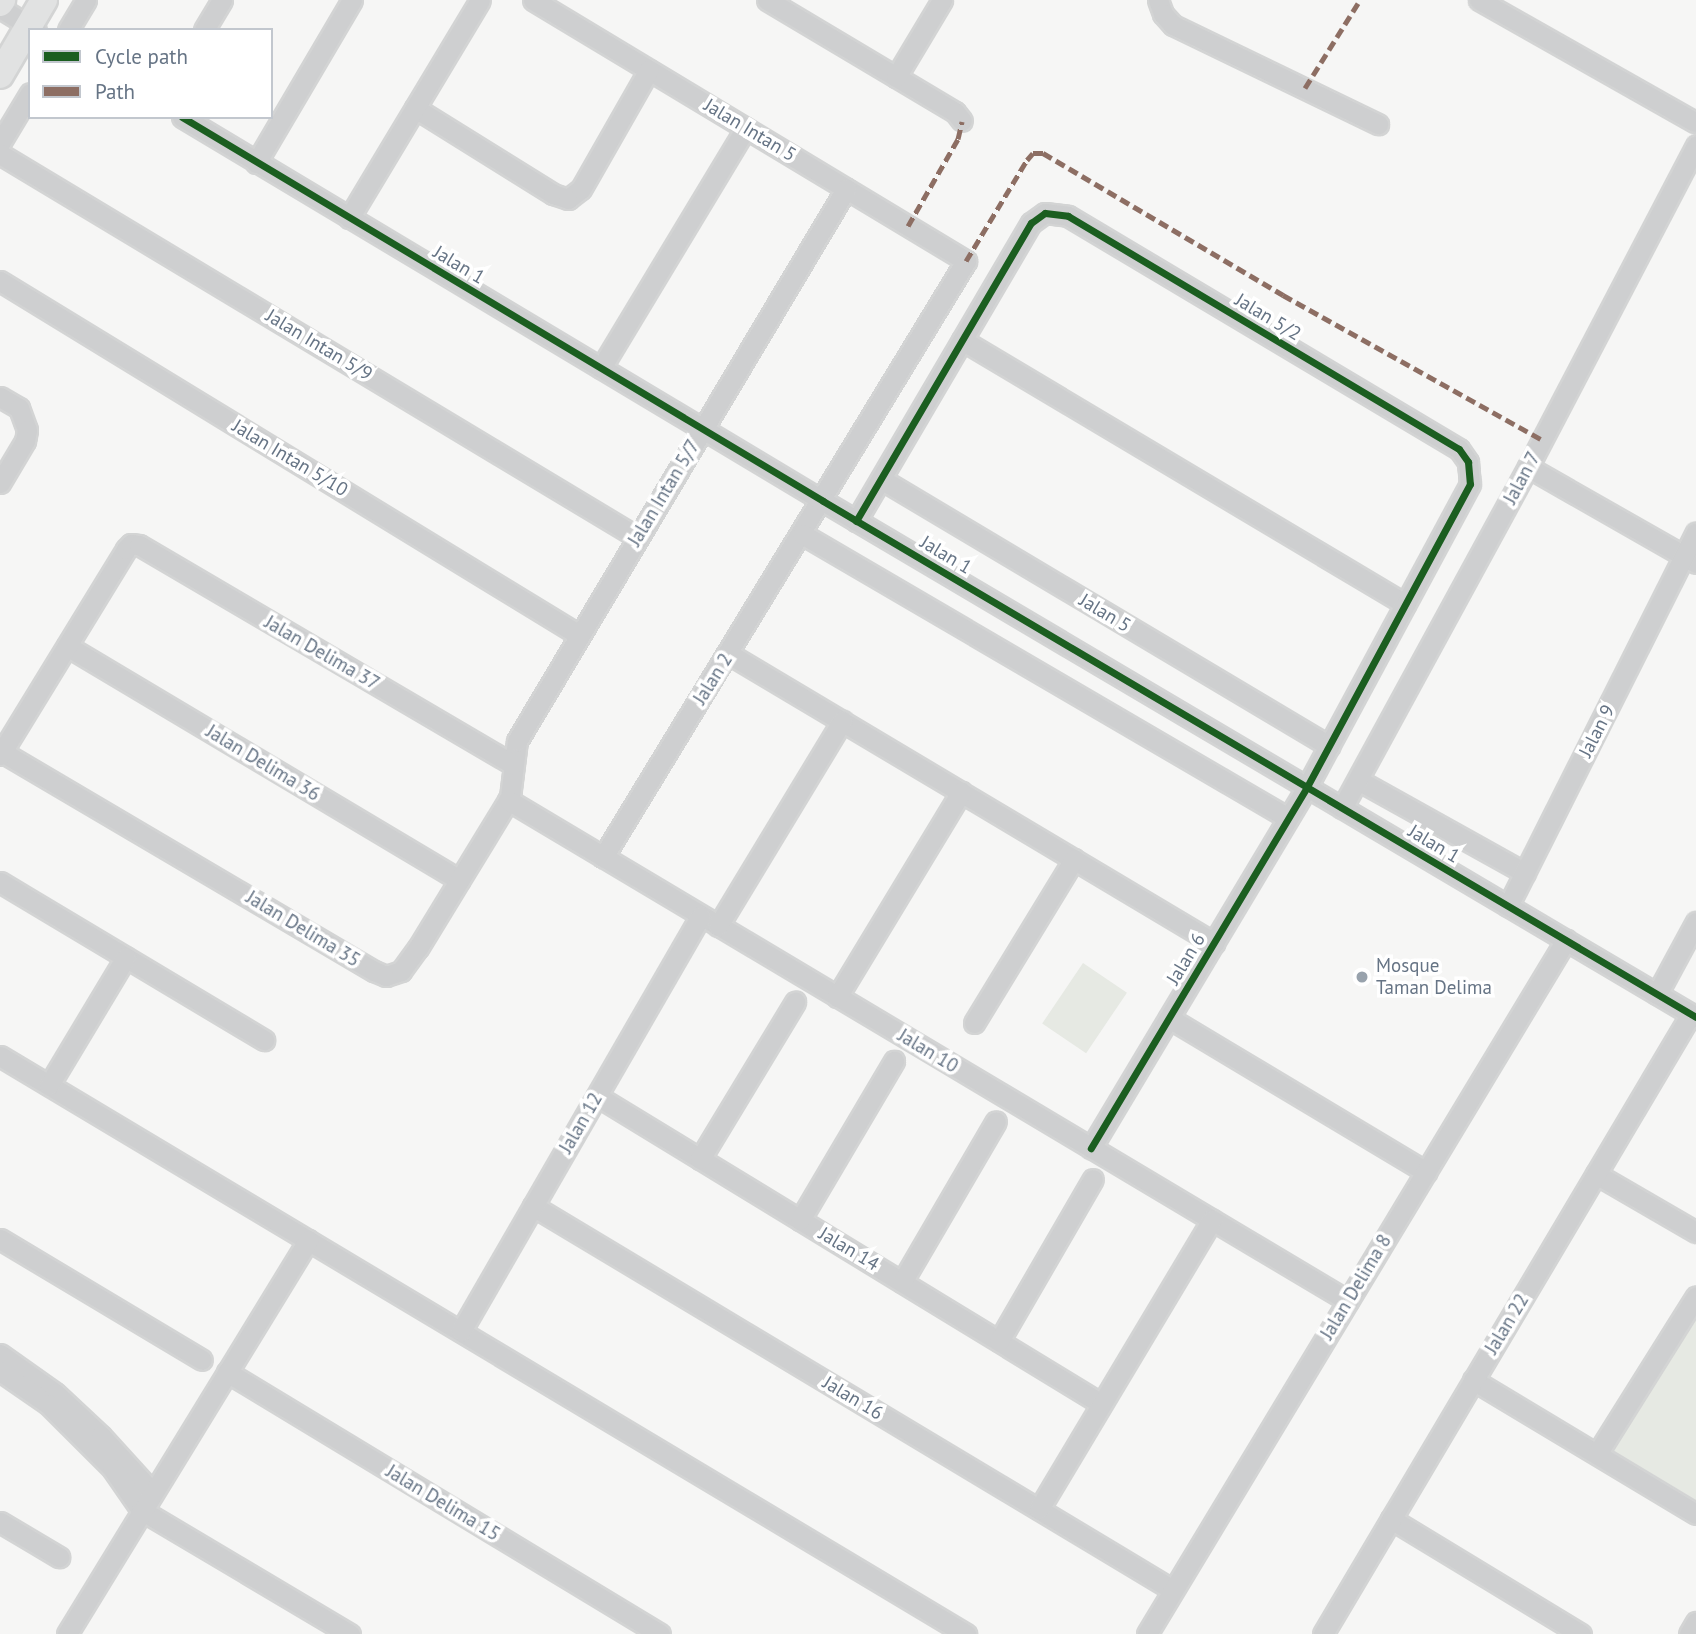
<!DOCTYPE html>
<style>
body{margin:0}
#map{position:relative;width:1696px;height:1634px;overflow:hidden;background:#f6f6f5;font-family:"PT Sans",sans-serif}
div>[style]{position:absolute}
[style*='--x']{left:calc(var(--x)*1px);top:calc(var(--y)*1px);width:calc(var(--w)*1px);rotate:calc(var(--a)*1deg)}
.green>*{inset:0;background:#e6e9e3;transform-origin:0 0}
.roads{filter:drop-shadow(2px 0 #d3d4d4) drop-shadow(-2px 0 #d3d4d4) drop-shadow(0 2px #d3d4d4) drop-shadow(0 -2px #d3d4d4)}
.street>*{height:19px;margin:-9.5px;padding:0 9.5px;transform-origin:9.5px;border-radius:9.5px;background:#cecfd0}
.secondary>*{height:26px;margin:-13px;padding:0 13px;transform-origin:13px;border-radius:13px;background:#e1e2e2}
.quiet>*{height:5px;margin-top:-2.5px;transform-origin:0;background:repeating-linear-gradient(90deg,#8d6e63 0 10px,transparent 0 15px)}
.cycleway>*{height:7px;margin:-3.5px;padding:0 3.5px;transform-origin:3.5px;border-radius:3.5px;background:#1b5e20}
.dots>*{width:19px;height:19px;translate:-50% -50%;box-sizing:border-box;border:4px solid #fff;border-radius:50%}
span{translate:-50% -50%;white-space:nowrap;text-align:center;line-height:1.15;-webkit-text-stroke:7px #fff;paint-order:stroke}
.street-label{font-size:19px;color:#667485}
.poi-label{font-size:19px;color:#667485}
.left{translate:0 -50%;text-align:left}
.legend{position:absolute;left:28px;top:28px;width:245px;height:91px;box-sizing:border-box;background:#fff;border:2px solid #c2c7ce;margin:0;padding:9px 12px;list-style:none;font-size:21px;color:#667485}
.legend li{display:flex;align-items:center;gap:14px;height:35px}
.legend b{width:35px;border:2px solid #c2c7ce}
</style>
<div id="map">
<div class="green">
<i style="left:1083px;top:963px;width:53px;height:73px;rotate:34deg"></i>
<i style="clip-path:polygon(1696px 1303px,1696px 1507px,1601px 1451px)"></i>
</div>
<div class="roads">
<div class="street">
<i style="--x:533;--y:0;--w:506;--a:31.08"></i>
<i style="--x:966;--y:261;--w:698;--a:121.34"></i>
<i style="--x:767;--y:0;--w:219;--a:30.8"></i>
<i style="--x:955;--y:112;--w:11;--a:52"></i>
<i style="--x:1158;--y:0;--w:15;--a:70"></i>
<i style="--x:1163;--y:14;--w:15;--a:48"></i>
<i style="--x:1173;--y:25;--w:228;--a:25.8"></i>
<i style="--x:1479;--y:0;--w:249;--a:29.5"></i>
<i style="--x:0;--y:8;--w:42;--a:31.4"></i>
<i style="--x:68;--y:30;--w:35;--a:-59"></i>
<i style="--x:204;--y:30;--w:35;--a:-59"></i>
<i style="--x:896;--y:77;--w:90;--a:-59.1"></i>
<i style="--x:415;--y:108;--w:163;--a:31.9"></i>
<i style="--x:553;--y:194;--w:16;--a:18"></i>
<i style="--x:568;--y:199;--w:16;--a:-38"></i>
<i style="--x:581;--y:189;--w:137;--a:-60.3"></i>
<i style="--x:182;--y:117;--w:747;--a:30.92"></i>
<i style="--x:823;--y:501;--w:1014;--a:30.59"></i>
<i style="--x:0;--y:143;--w:58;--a:-59"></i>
<i style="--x:0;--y:154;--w:743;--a:31.02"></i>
<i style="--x:256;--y:163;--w:189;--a:-59.5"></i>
<i style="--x:349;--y:218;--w:254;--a:-59"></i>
<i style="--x:0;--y:281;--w:679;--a:31.44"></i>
<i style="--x:962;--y:340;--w:516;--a:30.79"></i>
<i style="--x:601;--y:368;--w:280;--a:-58.9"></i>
<i style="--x:0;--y:397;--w:22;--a:30"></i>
<i style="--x:19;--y:408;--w:23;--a:70"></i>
<i style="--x:27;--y:430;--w:11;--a:100"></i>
<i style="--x:25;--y:441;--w:49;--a:120.8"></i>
<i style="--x:1528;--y:467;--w:193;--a:29.7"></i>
<i style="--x:881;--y:479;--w:522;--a:30.79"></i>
<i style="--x:856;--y:521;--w:346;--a:-59.6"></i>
<i style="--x:1031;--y:223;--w:17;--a:-36"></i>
<i style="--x:1045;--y:213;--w:23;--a:7"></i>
<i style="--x:1068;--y:216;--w:455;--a:30.8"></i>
<i style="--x:1459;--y:449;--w:16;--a:55"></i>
<i style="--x:1468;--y:462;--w:22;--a:85"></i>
<i style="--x:1470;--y:484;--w:344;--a:118.3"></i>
<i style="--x:1307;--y:787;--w:421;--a:120.9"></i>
<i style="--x:802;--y:534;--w:563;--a:30.3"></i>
<i style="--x:67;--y:646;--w:457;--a:30.8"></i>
<i style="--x:729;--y:654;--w:565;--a:30.79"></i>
<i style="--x:2;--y:752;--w:432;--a:30.5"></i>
<i style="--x:374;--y:971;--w:13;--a:23"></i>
<i style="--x:386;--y:976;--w:16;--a:-18"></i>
<i style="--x:401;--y:971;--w:29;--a:-54"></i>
<i style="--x:418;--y:948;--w:177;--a:-58.6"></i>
<i style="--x:510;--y:797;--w:56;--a:-82.9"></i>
<i style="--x:517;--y:741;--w:643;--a:-59.2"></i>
<i style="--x:0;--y:755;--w:241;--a:-58.5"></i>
<i style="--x:126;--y:549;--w:7;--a:-45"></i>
<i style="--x:131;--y:544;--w:8;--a:7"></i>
<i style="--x:139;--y:545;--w:433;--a:30.4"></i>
<i style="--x:1358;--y:780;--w:191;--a:29.1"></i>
<i style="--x:508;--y:800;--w:978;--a:30.81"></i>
<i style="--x:1342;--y:808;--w:388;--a:-61.4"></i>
<i style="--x:1528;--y:467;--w:363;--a:-62.4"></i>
<i style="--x:0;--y:882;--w:308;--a:30.9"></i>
<i style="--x:1508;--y:906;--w:418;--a:-63.3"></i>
<i style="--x:718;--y:926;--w:240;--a:-58.8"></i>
<i style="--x:1657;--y:994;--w:82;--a:-61.6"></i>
<i style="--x:837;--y:997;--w:240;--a:-58.8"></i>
<i style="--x:1169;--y:1018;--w:300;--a:30.9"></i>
<i style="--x:974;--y:1023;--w:192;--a:-58.6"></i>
<i style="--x:0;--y:1056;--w:1126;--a:30.89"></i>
<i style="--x:49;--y:1085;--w:149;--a:-59"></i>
<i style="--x:597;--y:1096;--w:589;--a:31.4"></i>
<i style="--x:700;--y:1159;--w:184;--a:-58.8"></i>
<i style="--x:1596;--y:1174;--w:116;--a:30.1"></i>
<i style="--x:533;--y:1206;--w:746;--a:30.96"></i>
<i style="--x:800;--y:1220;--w:185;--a:-59.4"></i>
<i style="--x:0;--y:1239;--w:235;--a:30.9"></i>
<i style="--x:902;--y:1282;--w:186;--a:-59.7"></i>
<i style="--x:461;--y:1331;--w:479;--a:-60"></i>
<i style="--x:999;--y:1341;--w:187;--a:-59.9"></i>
<i style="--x:0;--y:1354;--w:67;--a:35.3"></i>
<i style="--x:55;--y:1393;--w:63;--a:43.1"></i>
<i style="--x:101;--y:1436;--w:76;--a:47.7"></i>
<i style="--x:0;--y:1371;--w:58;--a:34.5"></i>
<i style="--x:48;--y:1404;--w:91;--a:45"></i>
<i style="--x:112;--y:1468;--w:51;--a:55.4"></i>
<i style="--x:141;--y:1510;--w:243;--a:30.7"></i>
<i style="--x:227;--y:1372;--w:506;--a:31.18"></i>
<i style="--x:1473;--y:1380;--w:260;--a:31"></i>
<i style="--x:1597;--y:1454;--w:186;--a:-57.9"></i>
<i style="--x:1039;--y:1509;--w:337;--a:-59.1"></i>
<i style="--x:1391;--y:1519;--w:222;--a:31.2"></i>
<i style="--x:0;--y:1522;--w:69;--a:30.7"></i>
<i style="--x:67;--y:1634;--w:462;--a:-58.5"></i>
<i style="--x:1147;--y:1634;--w:811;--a:-58.88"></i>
<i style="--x:1323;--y:1634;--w:721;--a:-59.31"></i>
<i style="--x:1689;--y:1634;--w:14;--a:-60"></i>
</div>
<div class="secondary">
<i style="--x:0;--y:3;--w:4;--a:-56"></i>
<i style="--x:0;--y:75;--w:87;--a:-59.6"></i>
</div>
</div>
<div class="quiet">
<i style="--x:1305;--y:88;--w:104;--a:-58"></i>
<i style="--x:908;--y:226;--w:100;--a:-60.1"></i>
<i style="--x:958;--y:139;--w:18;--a:-77"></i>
<i style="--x:966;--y:261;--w:118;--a:-58.9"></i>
<i style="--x:1027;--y:160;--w:9;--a:-49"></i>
<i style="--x:1033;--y:153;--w:10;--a:0"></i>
<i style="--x:1043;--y:153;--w:279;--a:30.6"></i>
<i style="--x:1283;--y:295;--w:297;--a:29.2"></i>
</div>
<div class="cycleway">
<i style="--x:182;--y:117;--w:747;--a:30.92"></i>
<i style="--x:823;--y:501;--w:1014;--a:30.59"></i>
<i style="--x:856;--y:521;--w:346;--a:-59.6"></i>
<i style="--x:1031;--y:223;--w:17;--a:-36"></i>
<i style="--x:1045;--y:213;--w:23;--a:7"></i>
<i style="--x:1068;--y:216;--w:455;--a:30.8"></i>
<i style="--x:1459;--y:449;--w:16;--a:55"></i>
<i style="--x:1468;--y:462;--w:22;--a:85"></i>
<i style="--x:1470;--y:484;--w:344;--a:118.3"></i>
<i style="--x:1307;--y:787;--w:421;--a:120.9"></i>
</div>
<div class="dots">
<i style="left:1362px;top:977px;background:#98a2ac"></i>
</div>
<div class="street-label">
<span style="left:750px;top:130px;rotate:31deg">Jalan Intan 5</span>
<span style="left:459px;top:265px;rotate:31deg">Jalan 1</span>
<span style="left:1268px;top:317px;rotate:31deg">Jalan 5/2</span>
<span style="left:319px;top:345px;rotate:31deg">Jalan Intan 5/9</span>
<span style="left:290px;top:458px;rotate:31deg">Jalan Intan 5/10</span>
<span style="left:1522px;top:478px;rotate:-62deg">Jalan 7</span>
<span style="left:664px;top:493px;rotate:-59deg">Jalan Intan 5/7</span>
<span style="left:946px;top:555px;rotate:31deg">Jalan 1</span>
<span style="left:1105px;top:613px;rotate:31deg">Jalan 5</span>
<span style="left:322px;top:653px;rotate:30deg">Jalan Delima 37</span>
<span style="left:713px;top:679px;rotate:-58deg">Jalan 2</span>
<span style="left:1597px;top:731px;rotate:-63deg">Jalan 9</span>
<span style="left:263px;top:763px;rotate:31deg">Jalan Delima 36</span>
<span style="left:1434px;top:844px;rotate:31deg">Jalan 1</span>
<span style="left:303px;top:929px;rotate:31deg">Jalan Delima 35</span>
<span style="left:1186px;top:959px;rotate:-59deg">Jalan 6</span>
<span style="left:928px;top:1051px;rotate:31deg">Jalan 10</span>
<span style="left:581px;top:1123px;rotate:-60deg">Jalan 12</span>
<span style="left:849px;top:1249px;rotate:31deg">Jalan 14</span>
<span style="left:1356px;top:1287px;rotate:-59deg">Jalan Delima 8</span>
<span style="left:1507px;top:1324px;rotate:-59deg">Jalan 22</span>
<span style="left:853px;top:1398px;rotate:31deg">Jalan 16</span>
<span style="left:443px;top:1503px;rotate:31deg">Jalan Delima 15</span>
</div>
<div class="poi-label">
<span class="left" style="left:1376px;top:977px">Mosque<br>Taman Delima</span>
</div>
<ul class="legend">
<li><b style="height:9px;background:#1b5e20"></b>Cycle path</li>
<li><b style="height:9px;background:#8d6e63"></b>Path</li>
</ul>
</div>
